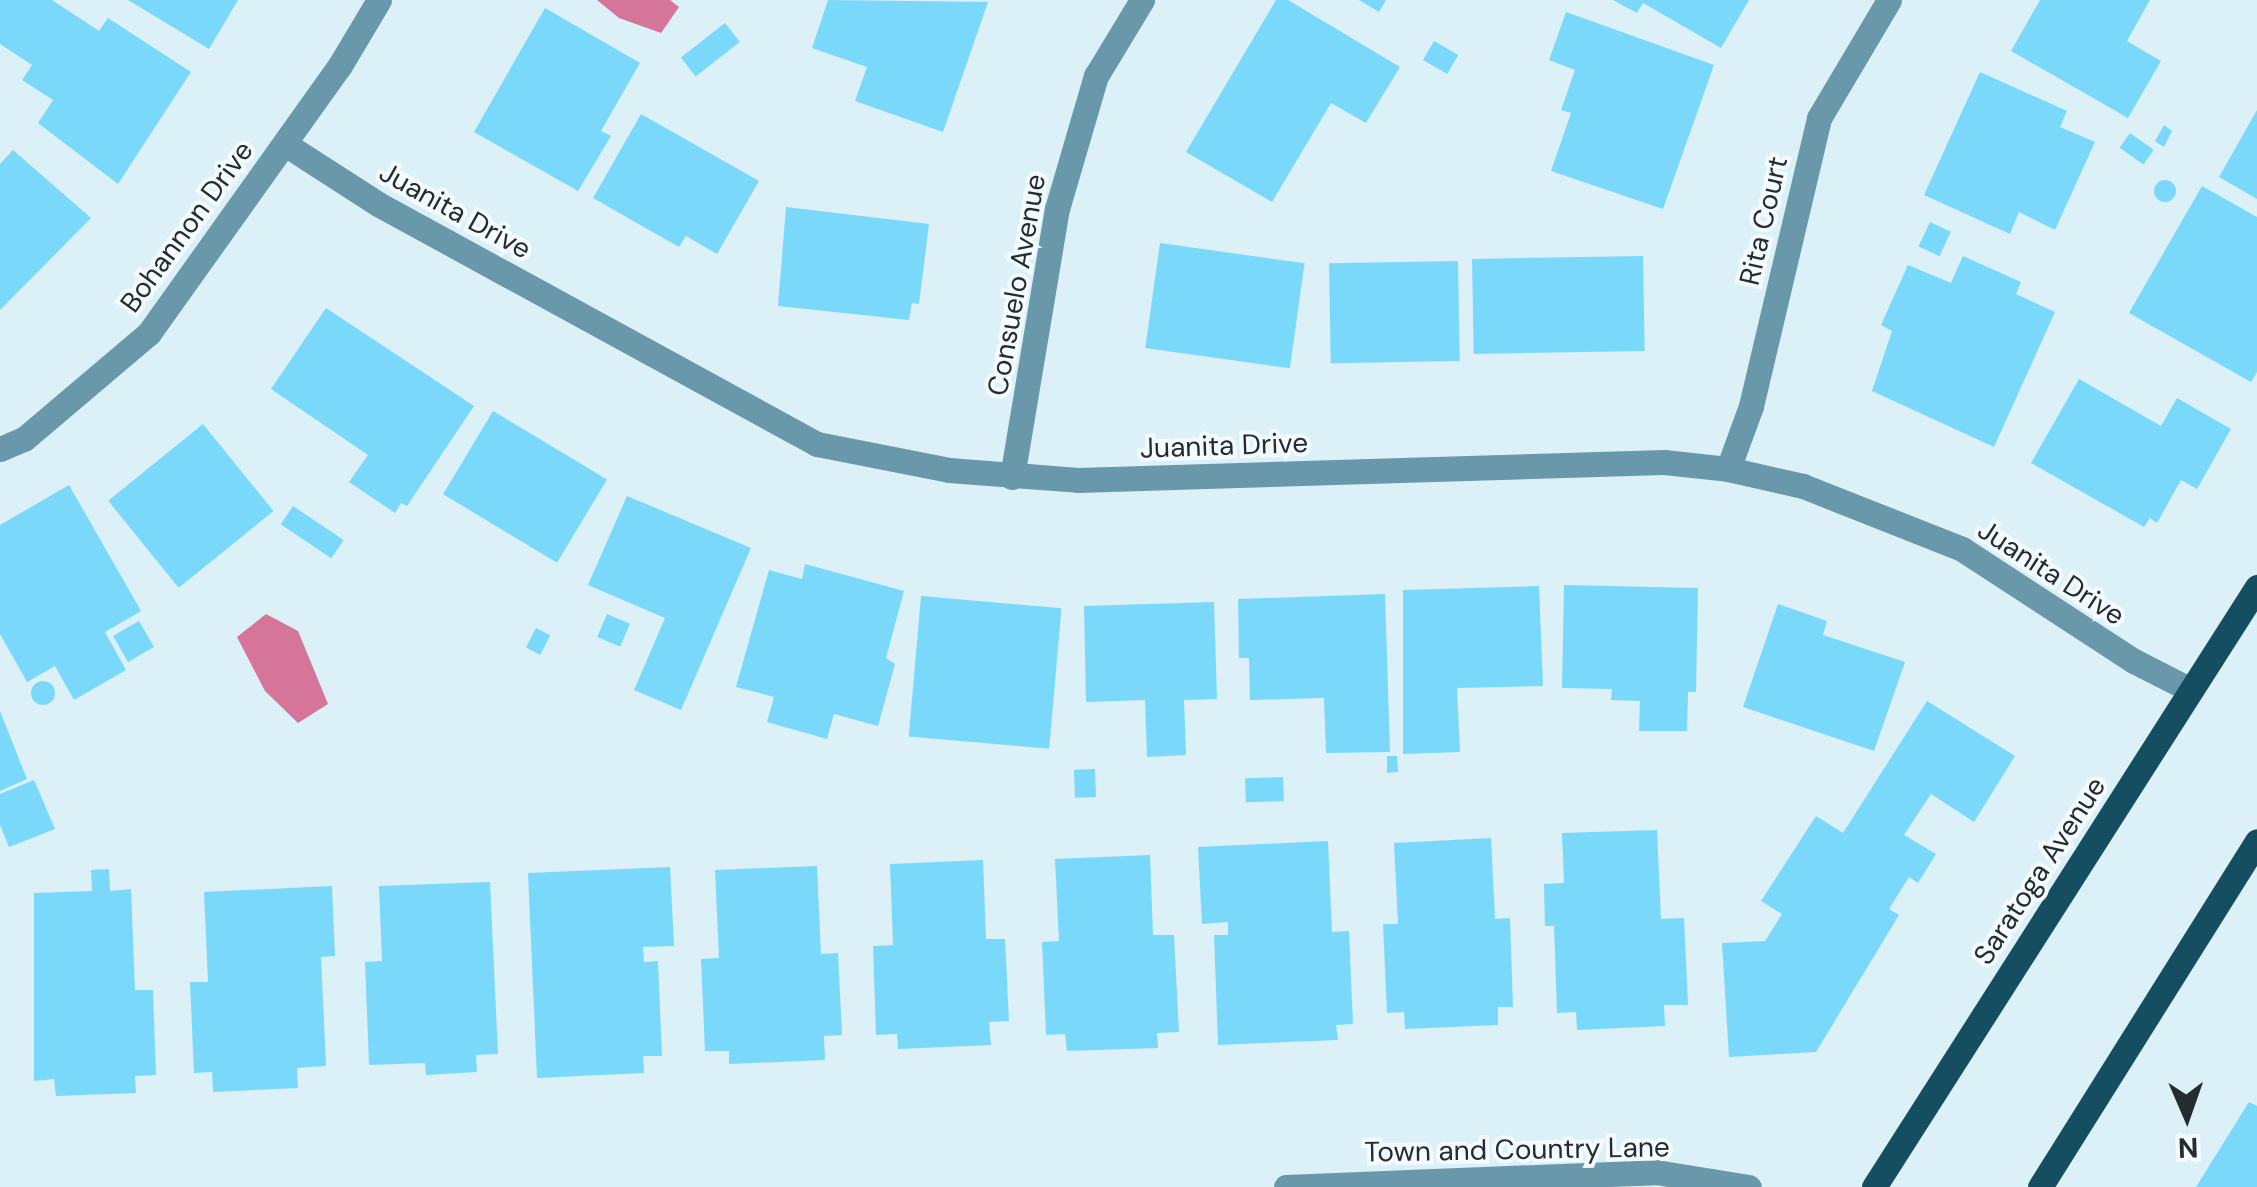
<!DOCTYPE html>
<style>
body{margin:0}
#map{position:relative;width:2257px;height:1187px;overflow:hidden;background:#dcf0f8;font-family:"DM Sans",sans-serif}
div>[style]{position:absolute}
[style*='--x']{left:calc(var(--x)*1px);top:calc(var(--y)*1px);width:calc(var(--w)*1px);rotate:calc(var(--a)*1deg)}
.water>*{inset:0;background:#d6759a}
.building>*{inset:0;background:#7ad8fb;transform-origin:0 0}
.round{border-radius:50%}
.minor>*{height:25px;margin:-12.5px;padding:0 12.5px;transform-origin:12.5px;border-radius:12.5px;background:#6a98ab}
.major>*{height:25px;margin:-12.5px;padding:0 12.5px;transform-origin:12.5px;border-radius:12.5px;background:#164e61}
span{translate:-50% -50%;white-space:nowrap;text-align:center;line-height:1.15;-webkit-text-stroke:8px #f3fbfe;paint-order:stroke}
.street-label{font-size:28px;color:#252c30}
.north{position:absolute;left:2137px;top:1067px;width:100px;height:100px;-webkit-text-stroke:8px #f3fbfe;paint-order:stroke;rotate:178deg;font-size:28px;font-weight:700;line-height:40px;text-align:center;color:#252c30}
.north::after{content:'';display:block;margin:auto;width:35px;height:45px;background:#252c30;clip-path:polygon(50% 0,100% 100%,50% 72%,0 100%)}
</style>
<div id="map">
<div class="water">
<i style="clip-path:polygon(597px 0,670px 0,679px 7px,661px 33px,619px 18px)"></i>
<i style="clip-path:polygon(266px 614px,298px 631px,328px 704px,298px 723px,265px 691px,237px 637px)"></i>
</div>
<div class="building">
<i style="clip-path:polygon(0 0,52px 0,99px 31px,108px 18px,191px 72px,118px 184px,38px 123px,53px 100px,22px 80px,32px 65px,0 44px)"></i>
<i style="clip-path:polygon(128px 0,238px 0,209px 49px)"></i>
<i style="clip-path:polygon(828px 0,988px 2px,943px 132px,855px 101px,867px 67px,812px 48px)"></i>
<i style="clip-path:polygon(1276px 0,1288px 0,1400px 67px,1366px 123px,1331px 103px,1272px 202px,1186px 152px)"></i>
<i style="clip-path:polygon(1359px 0,1386px 0,1379px 12px)"></i>
<i style="clip-path:polygon(1613px 0,1749px 0,1721px 48px,1643px 3px,1637px 13px)"></i>
<i style="clip-path:polygon(2040px 0,2150px 0,2127px 41px,2161px 61px,2128px 118px,2011px 51px)"></i>
<i style="clip-path:polygon(545px 8px,640px 63px,601px 131px,611px 136px,578px 191px,474px 132px)"></i>
<i style="clip-path:polygon(1566px 12px,1714px 65px,1663px 209px,1551px 171px,1571px 113px,1561px 110px,1575px 70px,1549px 60px)"></i>
<i style="left:725px;top:23px;width:24px;height:56px;rotate:52deg"></i>
<i style="left:1434px;top:41px;width:28px;height:22px;rotate:30deg"></i>
<i style="clip-path:polygon(1980px 72px,2067px 111px,2060px 127px,2095px 142px,2055px 230px,2019px 212px,2010px 234px,1924px 195px)"></i>
<i style="clip-path:polygon(2257px 110px,2257px 199px,2219px 177px)"></i>
<i style="clip-path:polygon(641px 114px,759px 181px,717px 254px,686px 236px,679px 247px,593px 198px)"></i>
<i style="clip-path:polygon(2164px 125px,2172px 131px,2164px 147px,2155px 141px)"></i>
<i style="left:2130px;top:133px;width:29px;height:18px;rotate:35deg"></i>
<i style="clip-path:polygon(13px 150px,91px 218px,0 310px,0 164px)"></i>
<i class="round" style="left:2154px;top:180px;width:22px;height:22px"></i>
<i style="clip-path:polygon(2202px 186px,2257px 217px,2257px 372px,2251px 382px,2129px 313px)"></i>
<i style="clip-path:polygon(786px 207px,929px 224px,919px 304px,912px 303px,909px 320px,778px 306px)"></i>
<i style="left:1930px;top:222px;width:23px;height:27px;rotate:25deg"></i>
<i style="left:1160px;top:243px;width:146px;height:106px;rotate:8deg"></i>
<i style="left:1643px;top:256px;width:95px;height:171px;rotate:89deg"></i>
<i style="clip-path:polygon(1963px 256px,2021px 282px,2016px 294px,2055px 312px,1994px 447px,1872px 391px,1892px 331px,1881px 325px,1908px 265px,1951px 283px)"></i>
<i style="left:1458px;top:261px;width:100px;height:129px;rotate:89deg"></i>
<i style="clip-path:polygon(326px 308px,474px 406px,407px 506px,401px 503px,395px 513px,349px 482px,368px 455px,271px 389px)"></i>
<i style="clip-path:polygon(2079px 379px,2161px 426px,2177px 398px,2231px 429px,2197px 489px,2181px 480px,2157px 523px,2150px 518px,2144px 527px,2031px 463px)"></i>
<i style="left:493px;top:411px;width:133px;height:97px;rotate:31deg"></i>
<i style="left:203px;top:424px;width:112px;height:122px;rotate:51deg"></i>
<i style="clip-path:polygon(69px 485px,141px 611px,105px 632px,126px 670px,74px 700px,55px 666px,27px 682px,0 634px,0 525px)"></i>
<i style="clip-path:polygon(627px 496px,751px 548px,681px 710px,634px 690px,665px 618px,588px 585px)"></i>
<i style="left:293px;top:506px;width:61px;height:22px;rotate:34deg"></i>
<i style="clip-path:polygon(805px 564px,904px 591px,886px 658px,895px 664px,878px 726px,834px 714px,827px 739px,767px 722px,774px 697px,736px 687px,769px 570px,802px 579px)"></i>
<i style="clip-path:polygon(1564px 585px,1698px 588px,1696px 692px,1688px 692px,1687px 731px,1639px 731px,1640px 701px,1611px 700px,1612px 689px,1562px 688px)"></i>
<i style="clip-path:polygon(1539px 586px,1543px 686px,1457px 688px,1460px 752px,1403px 754px,1403px 590px)"></i>
<i style="clip-path:polygon(1385px 594px,1390px 752px,1326px 753px,1324px 698px,1250px 700px,1249px 658px,1239px 658px,1238px 599px)"></i>
<i style="left:921px;top:596px;width:141px;height:141px;rotate:5deg"></i>
<i style="clip-path:polygon(1214px 602px,1217px 699px,1184px 700px,1186px 755px,1147px 757px,1145px 700px,1086px 702px,1084px 606px)"></i>
<i style="clip-path:polygon(1778px 604px,1827px 621px,1823px 635px,1905px 662px,1874px 751px,1743px 707px)"></i>
<i style="left:607px;top:614px;width:25px;height:25px;rotate:23deg"></i>
<i style="left:139px;top:621px;width:30px;height:30px;rotate:60deg"></i>
<i style="left:536px;top:628px;width:16px;height:22px;rotate:27deg"></i>
<i class="round" style="left:31px;top:681px;width:24px;height:24px"></i>
<i style="clip-path:polygon(1927px 701px,2015px 756px,1974px 822px,1931px 794px,1904px 835px,1936px 854px,1918px 883px,1909px 877px,1889px 909px,1899px 915px,1816px 1052px,1729px 1057px,1722px 943px,1765px 941px,1782px 914px,1761px 901px,1816px 816px,1843px 833px)"></i>
<i style="clip-path:polygon(0 711px,27px 779px,0 791px)"></i>
<i style="clip-path:polygon(1387px 756px,1397px 756px,1398px 772px,1387px 773px)"></i>
<i style="left:1095px;top:769px;width:28px;height:21px;rotate:88deg"></i>
<i style="left:1283px;top:777px;width:24px;height:38px;rotate:88deg"></i>
<i style="clip-path:polygon(34px 780px,55px 829px,9px 847px,0 825px,0 794px)"></i>
<i style="clip-path:polygon(1657px 830px,1661px 919px,1684px 918px,1688px 1005px,1664px 1005px,1665px 1026px,1577px 1030px,1576px 1012px,1557px 1013px,1554px 926px,1545px 926px,1544px 884px,1564px 883px,1562px 833px)"></i>
<i style="clip-path:polygon(1491px 838px,1495px 919px,1510px 918px,1513px 1007px,1498px 1007px,1498px 1025px,1405px 1029px,1404px 1012px,1387px 1013px,1383px 924px,1398px 924px,1394px 843px)"></i>
<i style="clip-path:polygon(1328px 841px,1332px 932px,1349px 931px,1353px 1024px,1336px 1025px,1338px 1040px,1218px 1045px,1214px 935px,1228px 935px,1228px 922px,1202px 924px,1198px 847px)"></i>
<i style="clip-path:polygon(1150px 855px,1153px 935px,1174px 935px,1179px 1032px,1157px 1033px,1158px 1048px,1067px 1051px,1065px 1034px,1046px 1035px,1042px 942px,1059px 941px,1055px 859px)"></i>
<i style="clip-path:polygon(983px 860px,986px 939px,1005px 939px,1009px 1021px,989px 1022px,991px 1045px,898px 1049px,897px 1034px,876px 1035px,873px 946px,893px 945px,890px 864px)"></i>
<i style="clip-path:polygon(817px 866px,821px 954px,838px 953px,842px 1035px,824px 1036px,825px 1060px,729px 1064px,729px 1051px,705px 1051px,701px 959px,719px 958px,715px 870px)"></i>
<i style="clip-path:polygon(670px 867px,674px 946px,643px 947px,644px 962px,658px 961px,662px 1056px,643px 1056px,644px 1073px,537px 1078px,528px 873px)"></i>
<i style="clip-path:polygon(109px 869px,110px 891px,131px 889px,135px 990px,153px 990px,156px 1075px,135px 1076px,136px 1093px,56px 1096px,54px 1079px,34px 1081px,34px 893px,92px 891px,91px 870px)"></i>
<i style="clip-path:polygon(490px 882px,498px 1054px,476px 1055px,477px 1072px,426px 1075px,425px 1063px,369px 1065px,365px 962px,382px 961px,379px 886px)"></i>
<i style="clip-path:polygon(332px 886px,335px 956px,321px 957px,326px 1066px,297px 1068px,298px 1088px,213px 1092px,212px 1072px,194px 1073px,190px 982px,208px 982px,204px 892px)"></i>
<i style="clip-path:polygon(2249px 1102px,2257px 1106px,2257px 1187px,2196px 1187px)"></i>
</div>
<div class="minor">
<i style="--x:285;--y:144;--w:111;--a:32.8"></i>
<i style="--x:378;--y:204;--w:500;--a:28.67"></i>
<i style="--x:817;--y:444;--w:135;--a:11.1"></i>
<i style="--x:949;--y:470;--w:129;--a:4.4"></i>
<i style="--x:1078;--y:480;--w:586;--a:-1.76"></i>
<i style="--x:1664;--y:462;--w:64;--a:6.2"></i>
<i style="--x:1728;--y:469;--w:77;--a:12.8"></i>
<i style="--x:1803;--y:486;--w:171;--a:21.6"></i>
<i style="--x:1962;--y:549;--w:205;--a:33.1"></i>
<i style="--x:2134;--y:661;--w:64;--a:27"></i>
<i style="--x:0;--y:449;--w:26;--a:-23"></i>
<i style="--x:24;--y:439;--w:164;--a:-40.3"></i>
<i style="--x:149;--y:333;--w:327;--a:-54.5"></i>
<i style="--x:339;--y:67;--w:78;--a:-59.2"></i>
<i style="--x:1728;--y:469;--w:67;--a:-69.9"></i>
<i style="--x:1751;--y:406;--w:296;--a:-76.7"></i>
<i style="--x:1819;--y:118;--w:137;--a:-59.3"></i>
<i style="--x:1012;--y:477;--w:272;--a:-80.5"></i>
<i style="--x:1057;--y:209;--w:139;--a:-73.7"></i>
<i style="--x:1096;--y:76;--w:89;--a:-58.8"></i>
<i style="--x:1286;--y:1187;--w:370;--a:-2.3"></i>
<i style="--x:1656;--y:1172;--w:94;--a:9.2"></i>
</div>
<div class="major">
<i style="--x:1874;--y:1187;--w:712;--a:-57.45"></i>
<i style="--x:2040;--y:1187;--w:408;--a:-57.9"></i>
</div>
<div class="street-label">
<span style="left:455px;top:211px;rotate:29deg">Juanita Drive</span>
<span style="left:1764px;top:221px;rotate:-77deg">Rita Court</span>
<span style="left:187px;top:227px;rotate:-54deg">Bohannon Drive</span>
<span style="left:1017px;top:285px;rotate:-80deg">Consuelo Avenue</span>
<span style="left:1224px;top:446px;rotate:-2deg">Juanita Drive</span>
<span style="left:2051px;top:573px;rotate:33deg">Juanita Drive</span>
<span style="left:2040px;top:871px;rotate:-57deg">Saratoga Avenue</span>
<span style="left:1517px;top:1150px;rotate:-1deg">Town and Country Lane</span>
</div>
<div class="north">N</div>
</div>
